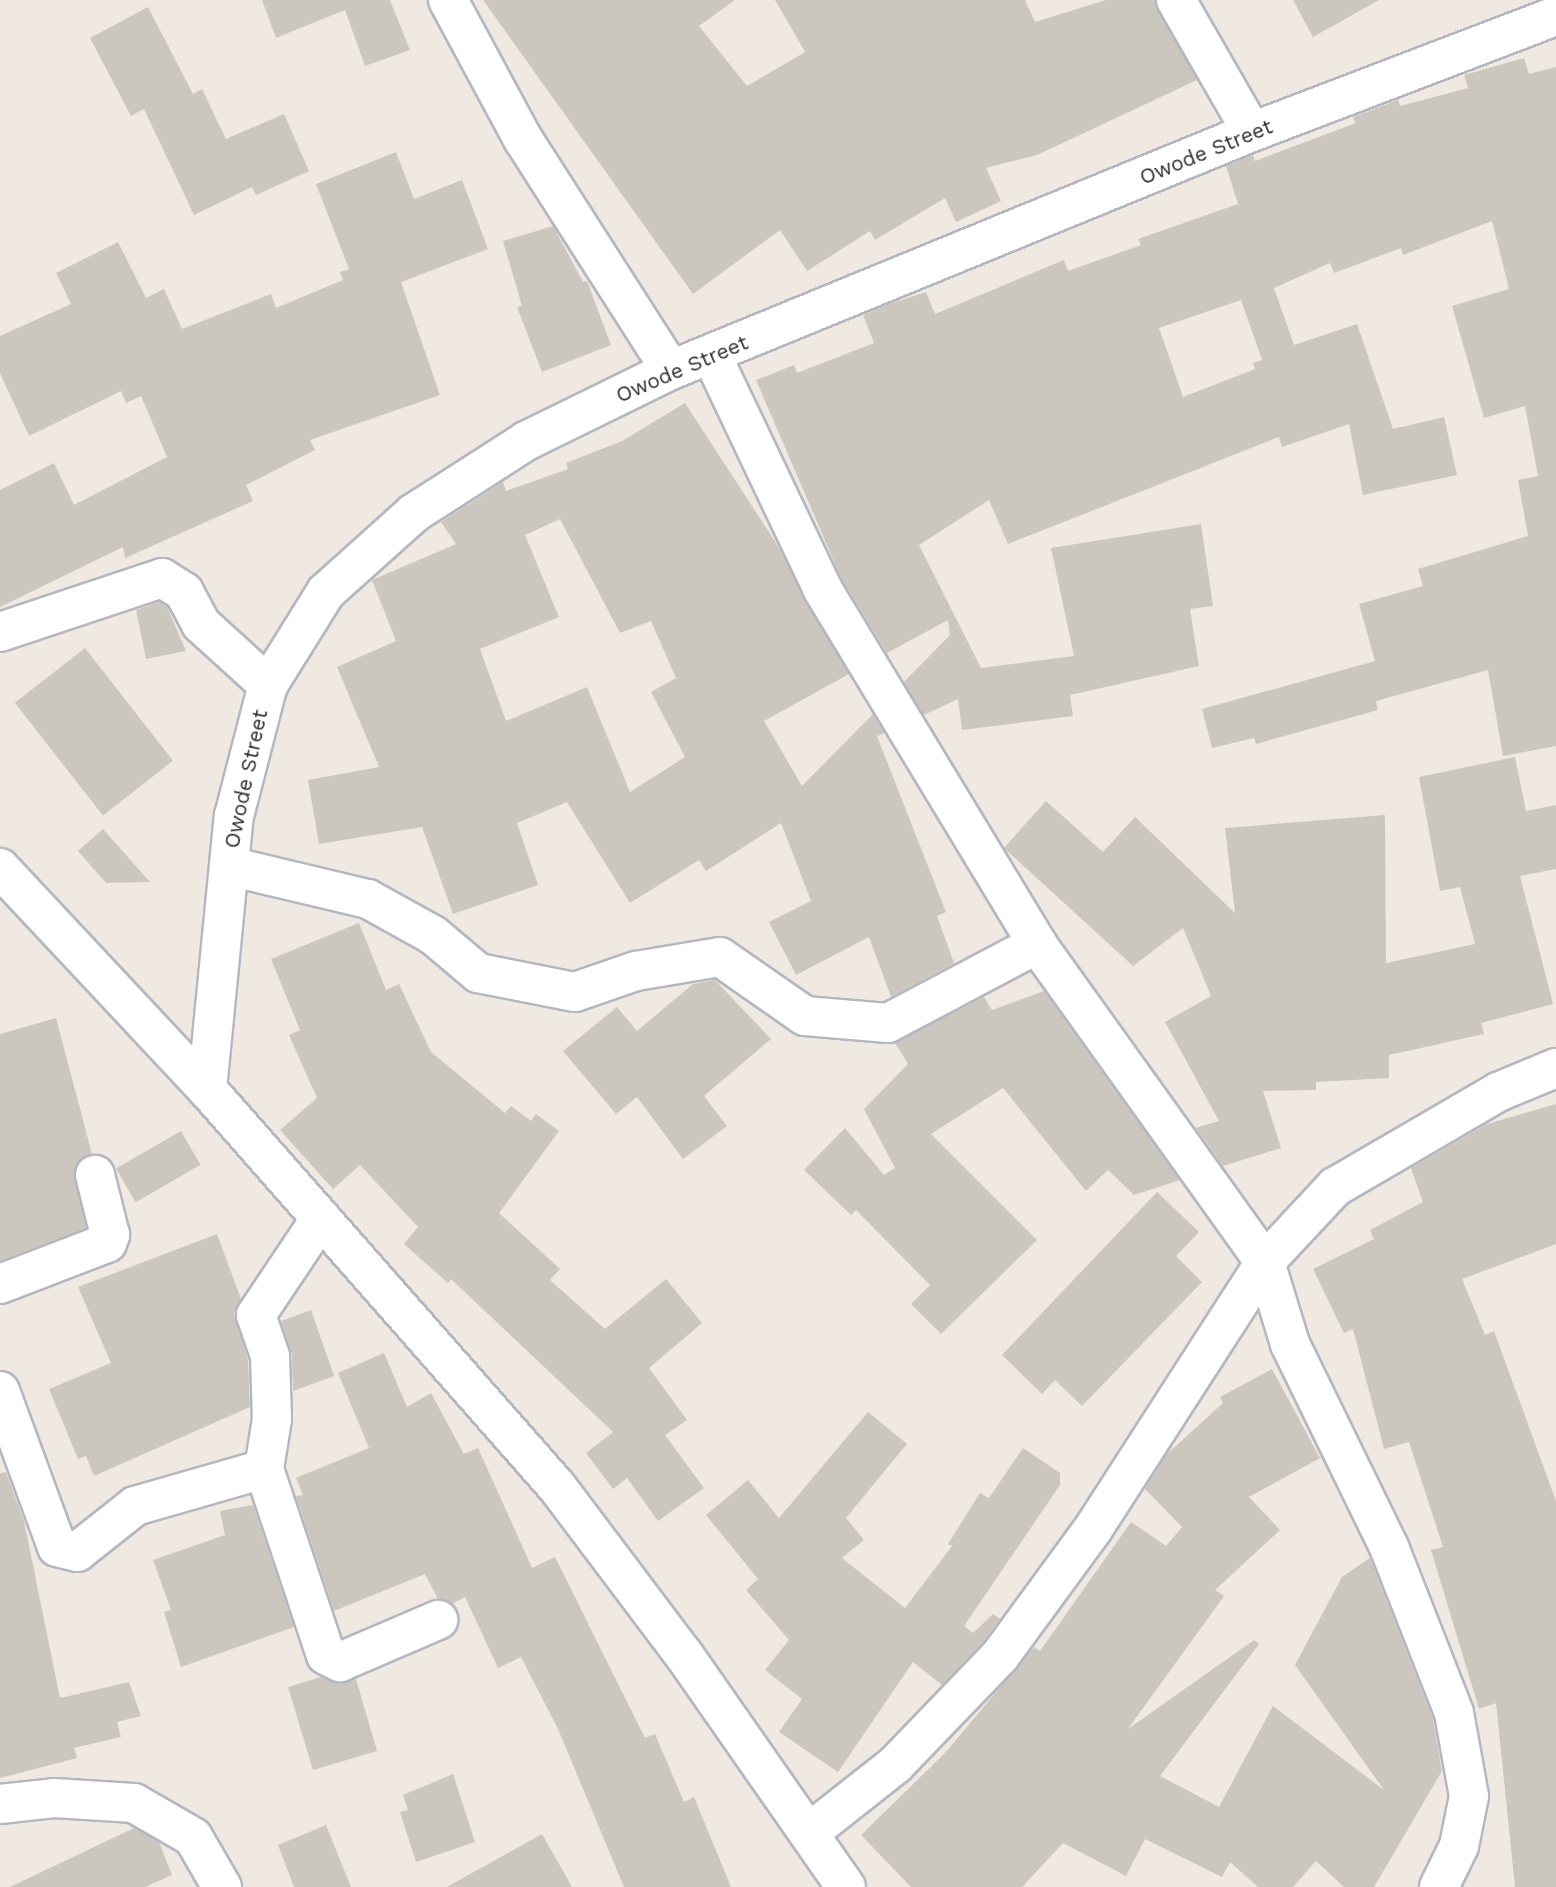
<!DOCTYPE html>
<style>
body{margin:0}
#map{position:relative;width:1556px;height:1887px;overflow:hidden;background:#efe9e1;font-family:"Work Sans",sans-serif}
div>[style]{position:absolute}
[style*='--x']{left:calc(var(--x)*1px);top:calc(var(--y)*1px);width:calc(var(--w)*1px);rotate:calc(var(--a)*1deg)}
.building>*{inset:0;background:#cbc7bf;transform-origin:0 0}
.roads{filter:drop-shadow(2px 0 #b4b7c1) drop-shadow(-2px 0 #b4b7c1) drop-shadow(0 2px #b4b7c1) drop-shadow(0 -2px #b4b7c1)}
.street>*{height:38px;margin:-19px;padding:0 19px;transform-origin:19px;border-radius:19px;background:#fff}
.secondary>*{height:38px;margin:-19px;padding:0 19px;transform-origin:19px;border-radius:19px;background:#fff}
span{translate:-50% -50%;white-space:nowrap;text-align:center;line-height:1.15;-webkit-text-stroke:5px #fff;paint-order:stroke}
.street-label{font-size:21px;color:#2e2e2e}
</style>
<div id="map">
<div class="building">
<i style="clip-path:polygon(262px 0,390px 0,410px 50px,365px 66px,345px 10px,276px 38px)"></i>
<i style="clip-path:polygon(483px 0,735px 0,699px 26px,747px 86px,805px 52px,775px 0,1025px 0,1035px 22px,1106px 0,1154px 0,1197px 80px,1037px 155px,986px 168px,1001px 201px,956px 222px,945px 198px,875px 240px,870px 231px,807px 271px,780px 230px,693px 294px)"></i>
<i style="clip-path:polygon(1293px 0,1379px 0,1313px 37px)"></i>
<i style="clip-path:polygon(148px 7px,193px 94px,202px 89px,226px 139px,284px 114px,309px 171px,256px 195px,252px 187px,194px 215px,144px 109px,131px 116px,90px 38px)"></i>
<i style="clip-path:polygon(evenodd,1524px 58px,1529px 74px,1556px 67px,1556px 746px,1503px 756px,1488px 670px,1376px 701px,1378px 710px,1256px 744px,1254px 738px,1212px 748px,1202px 709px,1375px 661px,1359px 604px,1423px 586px,1418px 569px,1528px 536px,1518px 480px,1538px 476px,1525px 406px,1484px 418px,1452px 306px,1509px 289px,1492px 221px,1403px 255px,1401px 248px,1334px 273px,1330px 263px,1274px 288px,1294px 345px,1357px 324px,1393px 429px,1444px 417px,1457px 475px,1363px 495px,1349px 424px,1282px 447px,1279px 437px,1008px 544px,989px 500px,919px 545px,981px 668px,1074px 656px,1051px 548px,1201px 524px,1213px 606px,1190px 609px,1199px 666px,1070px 695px,1073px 716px,962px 730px,958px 699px,924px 715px,904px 682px,950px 635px,948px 620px,887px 653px,842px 580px,756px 380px,794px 365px,797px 373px,874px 343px,863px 315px,889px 304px,926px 292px,935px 314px,1064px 260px,1068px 271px,1141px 245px,1138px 239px,1238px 204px,1226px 166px,1253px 155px,1255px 161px,1356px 123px,1353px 117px,1398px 100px,1400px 106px,1468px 88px,1464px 75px,1524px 58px,1241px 300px,1262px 360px,1253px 363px,1255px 369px,1183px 397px,1159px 328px,1241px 300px)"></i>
<i style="clip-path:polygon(396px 152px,414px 199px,462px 180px,488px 249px,401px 282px,440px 395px,310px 440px,315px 450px,246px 485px,253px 501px,125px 558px,123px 547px,0 607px,0 490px,54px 463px,74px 505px,167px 457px,141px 396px,126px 403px,121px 391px,29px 436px,0 373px,0 336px,71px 304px,56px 273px,118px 242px,146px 298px,164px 289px,182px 329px,271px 294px,276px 308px,343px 280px,340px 272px,349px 269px,316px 184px)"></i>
<i style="clip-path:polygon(553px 226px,583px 282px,587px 281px,611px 345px,542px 372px,517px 307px,522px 306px,503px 241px)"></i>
<i style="clip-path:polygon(evenodd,685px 403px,776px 543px,849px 674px,764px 721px,802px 786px,873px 714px,884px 733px,877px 736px,946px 912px,937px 916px,954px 963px,891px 997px,869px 937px,796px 975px,769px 922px,811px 901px,781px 823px,706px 871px,699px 860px,630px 903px,567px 802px,517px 823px,538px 885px,453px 914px,422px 827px,319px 844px,308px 780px,379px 767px,337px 667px,396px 641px,372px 580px,456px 544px,441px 522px,503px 482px,506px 491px,568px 469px,566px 463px,622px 441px,685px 403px,560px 519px,620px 633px,651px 621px,676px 678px,651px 692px,685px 757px,630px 792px,587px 687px,506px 721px,480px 649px,559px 617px,525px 535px,560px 519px)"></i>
<i style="clip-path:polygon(159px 602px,167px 607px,186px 651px,146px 659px,136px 610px)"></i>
<i style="left:85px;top:648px;width:143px;height:89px;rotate:52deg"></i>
<i style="clip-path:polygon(1515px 757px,1526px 811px,1556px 805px,1556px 869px,1520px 876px,1553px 1004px,1481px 1023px,1484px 1034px,1389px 1055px,1389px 1078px,1316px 1082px,1316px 1090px,1263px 1091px,1281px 1148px,1223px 1166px,1196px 1128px,1219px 1121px,1165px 1022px,1211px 996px,1183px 928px,1133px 966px,1004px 848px,1046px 801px,1103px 852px,1135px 817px,1235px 913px,1225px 828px,1385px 815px,1386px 963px,1475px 944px,1460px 887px,1440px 891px,1419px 777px)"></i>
<i style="clip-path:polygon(103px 829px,150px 882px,106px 883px,78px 851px)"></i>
<i style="clip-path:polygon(359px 923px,386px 990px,399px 984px,431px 1052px,505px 1113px,511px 1106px,531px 1121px,536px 1114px,559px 1131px,499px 1213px,560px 1269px,550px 1280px,605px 1329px,666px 1279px,702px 1323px,649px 1368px,687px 1420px,665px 1435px,704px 1488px,658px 1521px,627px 1478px,613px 1489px,586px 1453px,613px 1432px,451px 1279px,448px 1283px,404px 1244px,418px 1227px,360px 1165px,333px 1189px,280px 1130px,317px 1098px,289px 1035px,300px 1030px,271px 959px)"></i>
<i style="clip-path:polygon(715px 980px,771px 1039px,704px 1096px,727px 1126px,683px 1159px,637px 1097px,616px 1114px,563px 1051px,617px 1007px,637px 1031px,693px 984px)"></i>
<i style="clip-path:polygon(1044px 991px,1180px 1180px,1134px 1195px,1108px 1170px,1086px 1191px,1003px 1088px,931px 1134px,1037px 1240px,941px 1334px,911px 1304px,930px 1285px,856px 1210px,851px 1215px,804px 1170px,845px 1128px,884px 1175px,895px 1168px,864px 1109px,908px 1064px,895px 1043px,984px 997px,992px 1010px)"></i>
<i style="clip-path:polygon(56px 1018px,92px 1154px,74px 1170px,86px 1228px,0 1261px,0 1034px)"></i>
<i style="clip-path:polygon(1556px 1104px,1556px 1244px,1462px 1279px,1485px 1335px,1494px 1331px,1556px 1501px,1556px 1887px,1515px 1887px,1496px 1703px,1479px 1709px,1431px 1550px,1443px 1547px,1409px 1442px,1384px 1449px,1353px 1329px,1344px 1333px,1313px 1269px,1374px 1239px,1370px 1230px,1423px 1202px,1411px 1168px,1487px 1124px)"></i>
<i style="left:181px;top:1131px;width:39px;height:75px;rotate:60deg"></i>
<i style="clip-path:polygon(1157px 1192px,1199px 1232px,1176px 1256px,1202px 1282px,1082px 1406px,1055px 1380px,1042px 1394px,1002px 1355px)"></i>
<i style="clip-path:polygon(217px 1234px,241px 1299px,234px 1313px,248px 1360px,250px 1407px,94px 1476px,86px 1456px,78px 1459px,49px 1389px,111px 1363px,78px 1287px)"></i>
<i style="clip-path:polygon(311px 1310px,334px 1376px,293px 1391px,292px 1355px,281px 1321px)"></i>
<i style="clip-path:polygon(384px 1353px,407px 1407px,431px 1393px,464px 1454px,478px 1448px,532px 1568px,555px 1557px,645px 1738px,655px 1734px,684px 1802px,694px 1797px,731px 1887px,624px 1887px,558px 1729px,521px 1657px,498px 1668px,465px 1597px,452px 1604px,438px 1599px,425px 1574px,334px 1611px,296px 1496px,303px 1495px,296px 1478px,369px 1448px,338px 1373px)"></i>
<i style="clip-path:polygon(1272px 1369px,1320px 1458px,1249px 1497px,1280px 1530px,1215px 1590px,1224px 1596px,1128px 1729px,1254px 1640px,1259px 1644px,1160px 1776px,1219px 1807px,1273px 1706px,1384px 1790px,1295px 1665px,1342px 1577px,1370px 1558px,1433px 1719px,1442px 1771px,1374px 1887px,1344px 1887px,1316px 1861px,1293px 1887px,1258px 1887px,1230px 1862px,1222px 1877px,1145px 1839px,1126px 1876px,1063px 1843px,1022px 1887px,911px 1887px,861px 1835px,945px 1753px,1034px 1647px,1040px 1651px,1131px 1522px,1166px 1546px,1182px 1527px,1145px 1489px,1167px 1454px,1223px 1403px,1220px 1397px)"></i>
<i style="clip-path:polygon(868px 1412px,907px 1444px,846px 1518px,864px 1540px,842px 1558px,905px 1608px,952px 1546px,948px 1544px,980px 1493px,989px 1498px,1023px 1448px,1060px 1473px,1060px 1485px,964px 1626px,973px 1633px,993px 1614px,1000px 1619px,983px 1642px,942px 1685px,913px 1662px,838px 1772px,779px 1732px,802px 1699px,765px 1670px,789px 1640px,746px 1590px,758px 1579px,706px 1515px,748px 1480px,779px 1518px)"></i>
<i style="clip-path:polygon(6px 1472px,24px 1521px,60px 1698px,129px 1682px,141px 1716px,117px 1722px,121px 1737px,74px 1748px,77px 1758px,0 1778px,0 1473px)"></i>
<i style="clip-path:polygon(253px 1505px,294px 1627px,181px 1667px,164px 1612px,171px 1610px,153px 1560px,225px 1535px,220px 1511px)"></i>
<i style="clip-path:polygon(321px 1677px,339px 1684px,356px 1679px,377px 1751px,313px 1770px,288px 1687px)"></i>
<i style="clip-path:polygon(453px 1774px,475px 1842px,416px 1862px,400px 1812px,408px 1810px,403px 1795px)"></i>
<i style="clip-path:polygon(326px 1825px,351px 1887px,294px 1887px,278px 1845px)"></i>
<i style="clip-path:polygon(134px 1828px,159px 1842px,172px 1875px,145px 1887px,10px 1887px)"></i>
<i style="clip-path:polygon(542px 1834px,572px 1887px,447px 1887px)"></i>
</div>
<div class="roads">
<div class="street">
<i style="--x:448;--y:0;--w:158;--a:61.7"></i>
<i style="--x:523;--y:139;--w:274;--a:57.4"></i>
<i style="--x:1176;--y:0;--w:152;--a:60.1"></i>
<i style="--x:712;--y:356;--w:259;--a:64.6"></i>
<i style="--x:823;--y:590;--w:414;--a:58.8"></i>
<i style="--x:1037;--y:944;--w:391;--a:54.4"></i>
<i style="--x:1265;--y:1262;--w:86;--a:73"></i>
<i style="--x:1290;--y:1344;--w:226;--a:64"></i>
<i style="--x:1389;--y:1547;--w:178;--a:68.6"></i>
<i style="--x:1454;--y:1713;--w:84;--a:79.8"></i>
<i style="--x:1469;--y:1796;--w:51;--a:101.3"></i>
<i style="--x:1459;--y:1846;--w:46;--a:116"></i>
<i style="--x:0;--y:632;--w:171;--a:-18.4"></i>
<i style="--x:162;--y:578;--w:26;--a:32"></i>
<i style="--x:184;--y:592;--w:36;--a:62"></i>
<i style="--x:201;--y:624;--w:91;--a:42.3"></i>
<i style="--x:229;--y:866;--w:143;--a:13.4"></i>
<i style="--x:368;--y:899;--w:74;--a:29"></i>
<i style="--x:433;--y:935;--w:59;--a:40.2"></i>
<i style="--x:478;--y:973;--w:99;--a:11.1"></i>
<i style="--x:575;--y:992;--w:65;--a:-19"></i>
<i style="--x:636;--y:971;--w:85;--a:-9.5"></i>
<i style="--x:720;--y:957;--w:103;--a:34.8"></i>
<i style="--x:805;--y:1016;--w:83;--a:4.8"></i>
<i style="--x:888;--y:1023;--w:169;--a:-27.9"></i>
<i style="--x:321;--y:1218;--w:117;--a:123.8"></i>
<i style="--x:256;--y:1315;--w:43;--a:71.1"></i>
<i style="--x:270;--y:1356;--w:63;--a:88.2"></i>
<i style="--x:272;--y:1419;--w:51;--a:99.1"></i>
<i style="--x:264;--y:1469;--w:196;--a:71.6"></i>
<i style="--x:326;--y:1655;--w:16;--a:27"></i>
<i style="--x:340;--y:1662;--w:107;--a:-23.2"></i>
<i style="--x:0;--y:1284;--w:115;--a:-21"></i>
<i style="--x:107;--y:1243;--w:9;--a:-69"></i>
<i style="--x:110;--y:1235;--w:62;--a:-104"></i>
<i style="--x:0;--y:1391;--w:166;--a:69.9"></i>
<i style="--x:57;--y:1547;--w:21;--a:14"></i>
<i style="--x:77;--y:1552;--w:74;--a:-38.4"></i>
<i style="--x:135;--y:1506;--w:134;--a:-16"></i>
<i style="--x:0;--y:1804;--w:54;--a:-6.3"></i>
<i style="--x:54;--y:1798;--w:80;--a:3.6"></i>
<i style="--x:134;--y:1803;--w:68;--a:30"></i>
<i style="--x:193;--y:1837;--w:58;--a:59.9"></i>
<i style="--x:810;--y:1832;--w:110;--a:-38.3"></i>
<i style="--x:896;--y:1764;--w:150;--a:-46.1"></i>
<i style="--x:1000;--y:1656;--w:157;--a:-53.8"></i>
<i style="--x:1093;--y:1529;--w:318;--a:-57.2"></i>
<i style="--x:1265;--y:1262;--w:103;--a:-47"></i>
<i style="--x:1335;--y:1187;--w:189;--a:-30.2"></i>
<i style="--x:1498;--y:1092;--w:63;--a:-22.5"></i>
</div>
<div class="secondary">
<i style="--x:0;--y:868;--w:303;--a:46.9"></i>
<i style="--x:207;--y:1089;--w:531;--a:48.66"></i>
<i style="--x:558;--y:1488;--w:209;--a:53"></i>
<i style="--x:684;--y:1655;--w:283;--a:55.1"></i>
<i style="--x:207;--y:1089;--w:274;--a:-84.4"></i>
<i style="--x:234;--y:816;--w:135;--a:-75.5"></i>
<i style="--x:268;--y:685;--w:110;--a:-58.1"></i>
<i style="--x:326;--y:592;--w:118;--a:-41.9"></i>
<i style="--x:414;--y:513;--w:133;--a:-32.7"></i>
<i style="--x:526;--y:441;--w:161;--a:-26.1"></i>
<i style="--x:671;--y:370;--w:628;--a:-22.28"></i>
<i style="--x:1252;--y:132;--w:325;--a:-20.9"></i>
</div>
</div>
<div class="street-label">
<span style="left:1206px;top:152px;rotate:-22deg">Owode Street</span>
<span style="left:682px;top:369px;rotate:-23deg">Owode Street</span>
<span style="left:246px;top:779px;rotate:-78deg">Owode Street</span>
</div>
</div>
